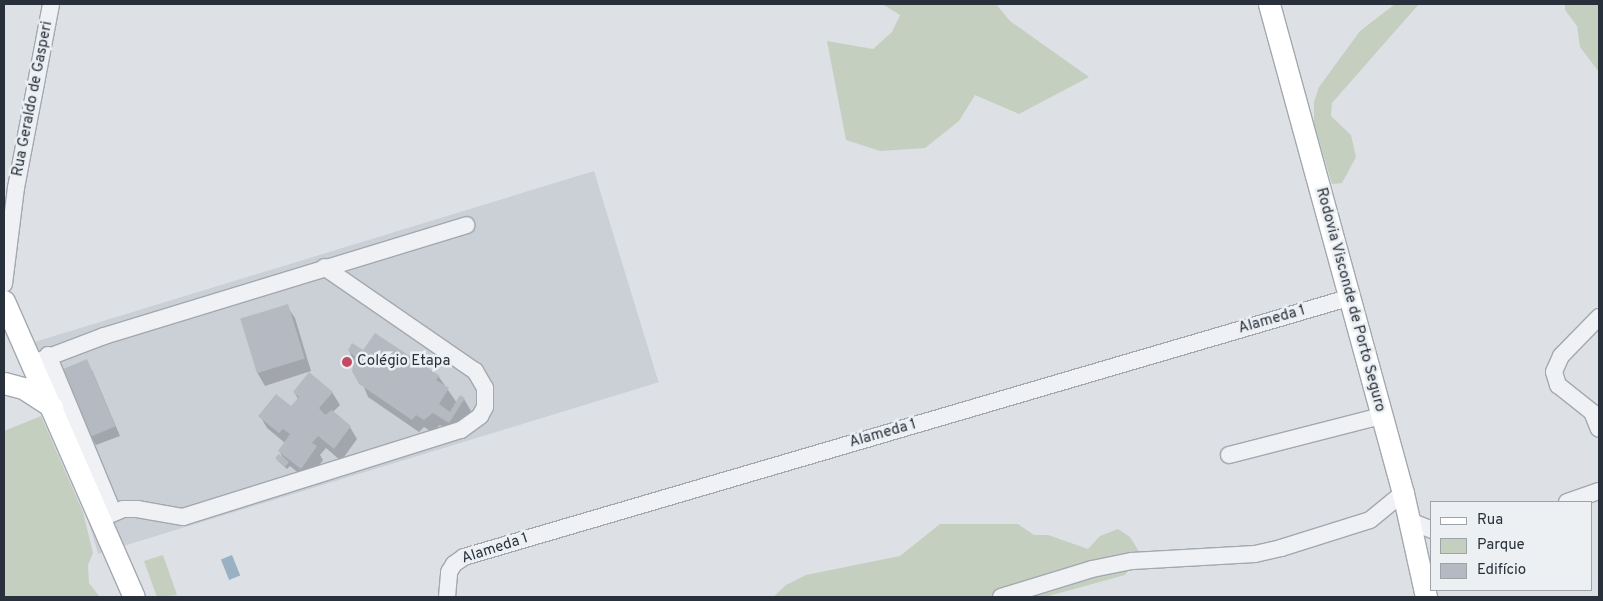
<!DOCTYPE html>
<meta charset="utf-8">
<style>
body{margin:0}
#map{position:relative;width:1603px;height:601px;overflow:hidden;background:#dde1e6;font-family:Overpass,sans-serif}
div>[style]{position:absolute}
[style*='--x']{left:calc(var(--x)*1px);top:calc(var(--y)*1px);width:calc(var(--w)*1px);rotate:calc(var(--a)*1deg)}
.built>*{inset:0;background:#cbd0d7;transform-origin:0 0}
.green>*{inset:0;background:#c4cfbf}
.water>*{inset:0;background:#9ab0c3;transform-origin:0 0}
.shadow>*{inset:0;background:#0003}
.building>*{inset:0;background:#b5bac2;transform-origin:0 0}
.roads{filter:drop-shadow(1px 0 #a3a8af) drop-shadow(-1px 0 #a3a8af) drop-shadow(0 1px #a3a8af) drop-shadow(0 -1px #a3a8af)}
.minor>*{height:16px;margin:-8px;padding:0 8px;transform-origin:8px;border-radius:8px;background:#eff1f4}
.major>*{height:21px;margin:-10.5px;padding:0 10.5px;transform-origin:10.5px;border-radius:10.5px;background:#fff}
.dots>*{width:14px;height:14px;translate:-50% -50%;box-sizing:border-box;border:2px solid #ecf0f3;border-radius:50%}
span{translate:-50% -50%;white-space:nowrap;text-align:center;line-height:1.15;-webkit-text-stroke:5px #ecf0f3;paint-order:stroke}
.street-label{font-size:15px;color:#28303b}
.poi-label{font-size:15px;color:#28303b}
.left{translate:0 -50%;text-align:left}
.frame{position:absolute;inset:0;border:5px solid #28303b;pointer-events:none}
.legend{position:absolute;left:1430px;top:501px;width:162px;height:90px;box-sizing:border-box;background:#ecf0f3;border:1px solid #9ea3a9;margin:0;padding:6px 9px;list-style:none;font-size:15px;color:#28303b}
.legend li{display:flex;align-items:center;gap:10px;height:25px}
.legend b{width:25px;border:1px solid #9ea3a9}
</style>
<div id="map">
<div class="built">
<i style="left:594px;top:171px;width:221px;height:586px;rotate:73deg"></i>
</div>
<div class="green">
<i style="clip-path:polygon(882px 4px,996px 4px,1010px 21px,1089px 77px,1019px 114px,975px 95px,959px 121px,925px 148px,880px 151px,846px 140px,827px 41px,873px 49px,892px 32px,900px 15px)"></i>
<i style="clip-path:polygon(1395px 4px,1419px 4px,1332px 103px,1331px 116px,1351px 135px,1356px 157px,1342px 183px,1332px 184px,1314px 124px,1314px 102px,1319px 87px,1360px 31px)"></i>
<i style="clip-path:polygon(1565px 4px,1599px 4px,1599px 72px,1580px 47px,1577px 26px,1565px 10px)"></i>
<i style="clip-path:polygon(41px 416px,83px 512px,93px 553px,88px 565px,89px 583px,100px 597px,4px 597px,4px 431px)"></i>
<i style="clip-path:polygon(940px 524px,1018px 524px,1034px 535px,1048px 535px,1088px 549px,1100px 536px,1118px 529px,1130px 537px,1141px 555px,1125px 575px,1045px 597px,773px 597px,786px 585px,806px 575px,900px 556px)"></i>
<i style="clip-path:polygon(163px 555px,177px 595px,157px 597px,144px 561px)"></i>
</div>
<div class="water">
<i style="left:232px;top:555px;width:22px;height:12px;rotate:68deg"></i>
</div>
<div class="shadow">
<i style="clip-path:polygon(287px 306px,295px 318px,311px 371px,265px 386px,258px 374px,242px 320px)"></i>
<i style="clip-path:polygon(349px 350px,363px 352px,439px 377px,457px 403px,464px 399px,471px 411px,457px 434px,440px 425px,432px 432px,424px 427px,419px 432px,368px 397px)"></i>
<i style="clip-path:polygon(92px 370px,120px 436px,96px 445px,90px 436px)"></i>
<i style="clip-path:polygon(294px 392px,332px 392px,340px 405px,333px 412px,350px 427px,357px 439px,341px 461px,326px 448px,320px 455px,323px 460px,308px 481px,290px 466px,287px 469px,278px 461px,276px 458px,284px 459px,279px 451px,285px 443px,267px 428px,260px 416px,291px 408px,298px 399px)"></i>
</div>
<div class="building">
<i style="left:288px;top:304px;width:57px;height:50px;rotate:73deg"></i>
<i style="clip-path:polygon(375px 333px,440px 376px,436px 380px,449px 388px,439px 404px,450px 412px,460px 395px,465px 398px,449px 423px,433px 413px,424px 420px,416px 415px,412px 420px,359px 384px,352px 371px,355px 357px,348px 350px,352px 343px,363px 350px)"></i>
<i style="left:87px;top:359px;width:73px;height:29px;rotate:67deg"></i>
<i style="clip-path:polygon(309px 372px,333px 392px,319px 408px,325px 415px,332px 410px,351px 426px,334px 449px,318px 436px,312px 443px,317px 446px,301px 469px,278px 451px,290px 434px,283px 429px,279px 433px,258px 416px,276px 394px,291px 406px,299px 397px,293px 392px)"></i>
<i style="clip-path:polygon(279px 454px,289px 462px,285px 467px,275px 458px)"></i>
</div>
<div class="roads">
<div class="minor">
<i style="--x:4;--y:284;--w:97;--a:-82.9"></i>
<i style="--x:16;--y:188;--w:187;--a:-79.2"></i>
<i style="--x:1599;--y:317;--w:54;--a:134.3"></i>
<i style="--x:1561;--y:356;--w:17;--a:114"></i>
<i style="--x:1554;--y:372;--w:14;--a:73"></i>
<i style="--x:1558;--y:385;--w:43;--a:38.5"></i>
<i style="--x:1592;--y:412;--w:18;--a:68"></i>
<i style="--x:48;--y:355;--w:170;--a:67.5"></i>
<i style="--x:33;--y:363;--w:76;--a:-20.8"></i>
<i style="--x:104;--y:336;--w:379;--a:-17"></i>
<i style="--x:1229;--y:455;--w:157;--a:-14.4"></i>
<i style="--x:1567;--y:502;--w:34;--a:-19"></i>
<i style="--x:100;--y:519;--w:25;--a:-23"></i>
<i style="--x:123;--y:509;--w:14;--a:0"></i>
<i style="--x:137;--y:509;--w:47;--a:9.9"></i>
<i style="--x:183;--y:517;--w:291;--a:-17.4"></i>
<i style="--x:461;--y:430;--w:24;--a:-36"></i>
<i style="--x:480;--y:416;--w:10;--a:-61"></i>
<i style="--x:485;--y:407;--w:19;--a:-90"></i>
<i style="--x:485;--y:388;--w:20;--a:-120"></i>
<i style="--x:475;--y:371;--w:183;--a:-145.4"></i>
<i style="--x:1410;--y:521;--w:24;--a:22"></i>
<i style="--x:447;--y:597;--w:25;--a:-85"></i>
<i style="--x:449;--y:572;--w:9;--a:-58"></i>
<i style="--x:454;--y:564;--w:12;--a:-35"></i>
<i style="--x:464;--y:557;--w:921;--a:-16.33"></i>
<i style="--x:1001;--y:597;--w:95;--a:-17.1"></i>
<i style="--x:1092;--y:569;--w:41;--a:-11.3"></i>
<i style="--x:1132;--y:561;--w:123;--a:-3.3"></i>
<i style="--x:1255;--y:554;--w:27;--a:-13"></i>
<i style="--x:1281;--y:548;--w:93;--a:-17.5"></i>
<i style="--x:1370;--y:520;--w:43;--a:-39.3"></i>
</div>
<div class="major">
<i style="--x:1269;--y:4;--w:507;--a:74.68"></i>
<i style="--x:1403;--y:493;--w:107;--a:77.5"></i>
<i style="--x:4;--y:301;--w:323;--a:66.3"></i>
<i style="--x:4;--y:383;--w:20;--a:15"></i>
<i style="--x:23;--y:388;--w:35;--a:33"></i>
</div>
</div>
<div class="dots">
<i style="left:347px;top:362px;background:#c24b63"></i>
</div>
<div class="street-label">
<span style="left:33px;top:99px;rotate:-79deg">Rua Geraldo de Gasperi</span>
<span style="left:1350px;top:300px;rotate:75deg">Rodovia Visconde de Porto Seguro</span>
<span style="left:1272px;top:320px;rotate:-16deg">Alameda 1</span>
<span style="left:883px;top:434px;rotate:-16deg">Alameda 1</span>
<span style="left:495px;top:549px;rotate:-18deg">Alameda 1</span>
</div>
<div class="poi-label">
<span class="left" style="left:357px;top:362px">Colégio Etapa</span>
</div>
<div class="frame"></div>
<ul class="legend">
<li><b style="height:6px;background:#fff"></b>Rua</li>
<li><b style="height:14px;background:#c4cfbf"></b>Parque</li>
<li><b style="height:14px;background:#b5bac2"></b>Edifício</li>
</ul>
</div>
